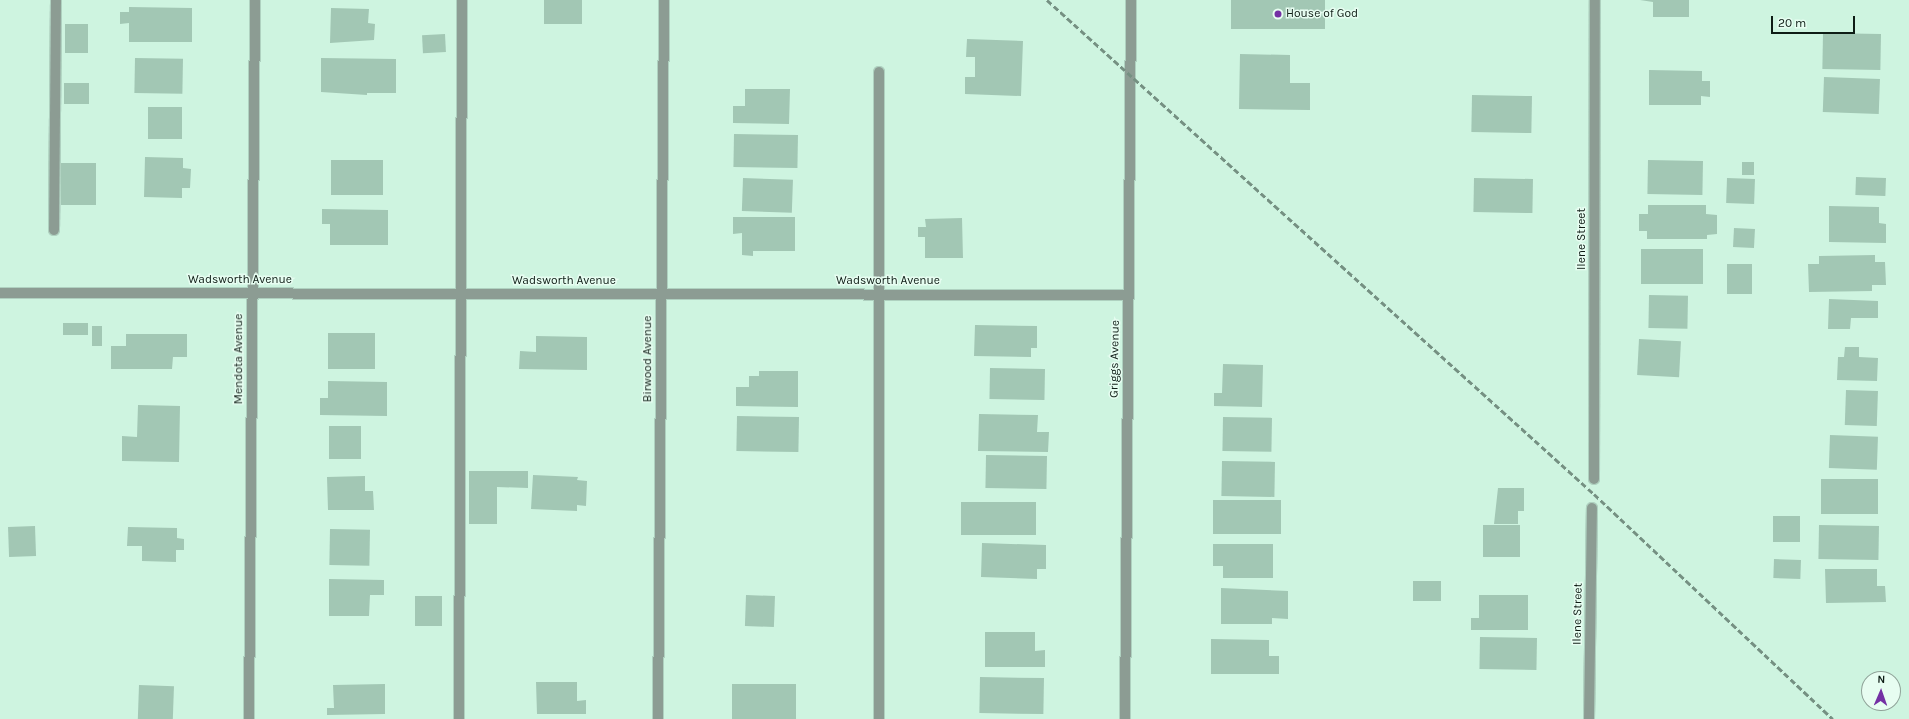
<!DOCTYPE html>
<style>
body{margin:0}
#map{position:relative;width:1909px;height:719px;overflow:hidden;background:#cef4e0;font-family:Karla,sans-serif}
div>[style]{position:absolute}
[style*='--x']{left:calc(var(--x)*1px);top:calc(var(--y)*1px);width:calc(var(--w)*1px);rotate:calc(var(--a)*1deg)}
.building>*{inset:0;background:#a2c7b4;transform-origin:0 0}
.roads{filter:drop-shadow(1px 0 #afd1c0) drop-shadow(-1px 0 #afd1c0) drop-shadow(0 1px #afd1c0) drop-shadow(0 -1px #afd1c0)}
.lane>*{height:10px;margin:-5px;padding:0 5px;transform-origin:5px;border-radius:5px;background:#8c9c93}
.street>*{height:10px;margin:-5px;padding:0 5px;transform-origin:5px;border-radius:5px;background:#8c9c93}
.rail>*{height:3px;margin-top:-1.5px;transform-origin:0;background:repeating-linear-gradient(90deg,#759082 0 6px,transparent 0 9px)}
.dots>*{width:11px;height:11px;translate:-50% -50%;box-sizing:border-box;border:2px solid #e7fdf1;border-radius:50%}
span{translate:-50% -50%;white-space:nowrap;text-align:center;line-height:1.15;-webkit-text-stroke:3px #e7fdf1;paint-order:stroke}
.poi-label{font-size:12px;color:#0e1c15}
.left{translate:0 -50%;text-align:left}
.street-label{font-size:12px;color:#0e1c15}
.north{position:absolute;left:1861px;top:671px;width:40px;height:40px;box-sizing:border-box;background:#e7fdf1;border:1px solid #90a399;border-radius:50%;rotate:2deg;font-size:11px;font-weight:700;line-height:16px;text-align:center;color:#0e1c15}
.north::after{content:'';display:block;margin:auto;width:14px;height:18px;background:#7430a4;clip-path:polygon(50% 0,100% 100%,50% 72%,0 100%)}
.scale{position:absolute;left:1771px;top:16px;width:84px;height:18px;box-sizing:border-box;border:2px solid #0e1c15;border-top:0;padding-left:5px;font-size:12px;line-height:14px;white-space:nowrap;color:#0e1c15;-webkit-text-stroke:3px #e7fdf1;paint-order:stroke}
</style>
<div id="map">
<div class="building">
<i style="left:544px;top:0;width:38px;height:24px"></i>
<i style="left:1231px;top:0;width:94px;height:29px"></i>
<i style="clip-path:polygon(1640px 0,1689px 0,1689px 17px,1653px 17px,1653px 2px)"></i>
<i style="clip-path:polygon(129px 7px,192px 8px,192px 42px,129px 42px,129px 23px,120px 24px,120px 12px,129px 12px)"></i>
<i style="clip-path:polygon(331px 8px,369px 9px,368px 23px,375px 24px,374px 40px,330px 43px)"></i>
<i style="left:65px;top:24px;width:23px;height:29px"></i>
<i style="left:1823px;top:33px;width:58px;height:36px;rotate:1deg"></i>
<i style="left:445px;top:34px;width:18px;height:23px;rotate:87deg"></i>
<i style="clip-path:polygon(967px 39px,1023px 41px,1021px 96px,965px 94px,965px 77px,975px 77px,975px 57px,966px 57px)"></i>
<i style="clip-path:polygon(1240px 54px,1290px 55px,1290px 83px,1310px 83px,1310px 110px,1239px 109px)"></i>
<i style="left:135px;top:58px;width:48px;height:35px;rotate:1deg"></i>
<i style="clip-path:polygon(321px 58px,396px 59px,396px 93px,367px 93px,367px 95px,321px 92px)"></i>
<i style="clip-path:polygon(1649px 70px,1702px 71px,1702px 81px,1710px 81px,1710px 97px,1701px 96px,1701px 105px,1649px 105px)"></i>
<i style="left:1824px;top:77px;width:56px;height:35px;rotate:2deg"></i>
<i style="left:64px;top:83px;width:25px;height:21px"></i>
<i style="clip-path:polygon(745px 89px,790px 89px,789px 124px,733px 123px,733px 106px,745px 106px)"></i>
<i style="left:1472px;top:95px;width:60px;height:37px;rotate:1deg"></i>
<i style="left:148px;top:107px;width:34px;height:32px"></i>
<i style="left:734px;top:134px;width:64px;height:33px;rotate:1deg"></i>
<i style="clip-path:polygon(145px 157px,183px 158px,183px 168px,191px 169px,190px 188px,182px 188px,182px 198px,144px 197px)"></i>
<i style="left:331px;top:160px;width:52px;height:35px"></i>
<i style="left:1648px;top:160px;width:55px;height:34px;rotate:1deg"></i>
<i style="left:1742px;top:162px;width:12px;height:13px"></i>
<i style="left:61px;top:163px;width:35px;height:42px"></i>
<i style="left:1856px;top:177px;width:30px;height:18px;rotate:2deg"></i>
<i style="left:743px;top:178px;width:50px;height:33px;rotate:2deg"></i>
<i style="left:1474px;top:178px;width:59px;height:34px;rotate:1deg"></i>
<i style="left:1727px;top:178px;width:28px;height:25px;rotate:2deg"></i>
<i style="clip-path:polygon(1648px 205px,1706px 205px,1706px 214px,1717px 215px,1717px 234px,1707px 235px,1707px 239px,1647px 239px,1647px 231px,1639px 231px,1639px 214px,1648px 214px)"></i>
<i style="clip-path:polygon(1829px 206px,1879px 207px,1879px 223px,1886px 224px,1886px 243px,1829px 242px)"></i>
<i style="clip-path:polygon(322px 209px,388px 210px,388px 245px,330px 245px,330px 224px,322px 224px)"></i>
<i style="clip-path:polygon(733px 217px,795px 217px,795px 251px,753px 251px,753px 256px,742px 255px,742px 233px,733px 234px)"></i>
<i style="clip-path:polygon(962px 218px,963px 258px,925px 258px,925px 237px,918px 237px,918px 227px,926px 227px,925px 219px)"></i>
<i style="left:1734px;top:228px;width:21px;height:19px;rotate:3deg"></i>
<i style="left:1641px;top:249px;width:62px;height:35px"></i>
<i style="clip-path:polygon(1875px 255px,1875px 262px,1885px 262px,1886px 285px,1872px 285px,1872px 291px,1809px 292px,1808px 264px,1819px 264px,1819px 256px)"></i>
<i style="left:1727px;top:264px;width:25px;height:30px"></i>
<i style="left:1649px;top:295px;width:39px;height:33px;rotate:1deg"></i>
<i style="clip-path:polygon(1829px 299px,1878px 301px,1878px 318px,1851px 318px,1850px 329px,1828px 329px)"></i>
<i style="left:63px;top:323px;width:25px;height:12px"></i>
<i style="clip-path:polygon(975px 325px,1037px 326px,1037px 348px,1031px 348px,1031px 357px,974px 356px)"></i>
<i style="left:92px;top:326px;width:10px;height:20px"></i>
<i style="left:375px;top:333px;width:36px;height:47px;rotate:90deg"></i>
<i style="clip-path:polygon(126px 334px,187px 334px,187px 357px,173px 357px,172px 369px,111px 369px,111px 346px,126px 346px)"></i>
<i style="clip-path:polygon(536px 336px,587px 337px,587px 370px,519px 369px,520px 351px,536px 352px)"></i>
<i style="left:1639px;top:339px;width:42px;height:36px;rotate:3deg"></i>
<i style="clip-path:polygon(1845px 347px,1859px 347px,1859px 357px,1878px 358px,1877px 381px,1837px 380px,1838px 357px,1844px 357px)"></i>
<i style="clip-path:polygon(1223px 364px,1263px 365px,1262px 407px,1214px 406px,1214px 393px,1222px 393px)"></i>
<i style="left:990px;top:368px;width:55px;height:31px;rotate:1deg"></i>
<i style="clip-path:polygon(759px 371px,798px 371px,798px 407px,736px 406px,736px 387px,749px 387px,749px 376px,759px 376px)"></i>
<i style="clip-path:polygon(328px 381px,387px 382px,387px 416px,320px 415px,320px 398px,328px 398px)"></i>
<i style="left:1846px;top:390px;width:32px;height:35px;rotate:2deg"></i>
<i style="clip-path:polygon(138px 405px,180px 406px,179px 462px,122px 461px,122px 436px,137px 437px)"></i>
<i style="clip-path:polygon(979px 414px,1038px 415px,1037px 432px,1049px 432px,1048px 452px,978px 451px)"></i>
<i style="left:737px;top:416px;width:62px;height:35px;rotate:1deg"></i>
<i style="left:1223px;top:417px;width:49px;height:34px;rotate:1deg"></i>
<i style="left:329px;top:426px;width:32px;height:33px"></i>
<i style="left:1830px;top:435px;width:48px;height:33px;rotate:2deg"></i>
<i style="left:986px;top:455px;width:61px;height:33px;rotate:1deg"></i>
<i style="left:1222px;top:461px;width:53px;height:35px;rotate:1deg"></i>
<i style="clip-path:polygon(469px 471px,528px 471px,528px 488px,497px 487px,497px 524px,469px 524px)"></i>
<i style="clip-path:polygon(533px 475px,578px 477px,577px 480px,587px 481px,586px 506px,577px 505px,577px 511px,531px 509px)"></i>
<i style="clip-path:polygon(365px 476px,365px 491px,373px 491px,374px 510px,328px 510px,327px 477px)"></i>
<i style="left:1821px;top:479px;width:57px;height:35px"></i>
<i style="clip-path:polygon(1498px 488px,1524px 488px,1524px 511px,1518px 511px,1518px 524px,1494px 524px)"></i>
<i style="left:1213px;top:500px;width:68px;height:34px"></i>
<i style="left:961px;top:502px;width:75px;height:33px"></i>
<i style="left:1773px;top:516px;width:27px;height:26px"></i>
<i style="left:1483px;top:525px;width:37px;height:32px"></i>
<i style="left:1819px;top:525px;width:60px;height:34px;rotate:1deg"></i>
<i style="left:35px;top:526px;width:30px;height:27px;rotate:88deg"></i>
<i style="clip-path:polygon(128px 527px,177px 528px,177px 538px,184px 539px,184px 550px,176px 550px,176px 562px,142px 561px,142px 546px,127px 546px)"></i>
<i style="left:330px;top:529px;width:40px;height:36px;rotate:1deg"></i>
<i style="clip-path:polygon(982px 543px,1046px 545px,1046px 569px,1037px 569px,1037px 579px,981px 577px)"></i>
<i style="clip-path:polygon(1213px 544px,1273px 544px,1273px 578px,1223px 578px,1223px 566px,1213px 566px)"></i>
<i style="left:1774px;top:559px;width:27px;height:19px;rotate:2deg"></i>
<i style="clip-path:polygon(1825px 569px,1877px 569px,1877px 586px,1885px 586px,1886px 602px,1826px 603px)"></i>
<i style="clip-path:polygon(329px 579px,384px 580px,384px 595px,370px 595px,369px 616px,329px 616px)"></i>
<i style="left:1413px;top:581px;width:28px;height:20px"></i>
<i style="clip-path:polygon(1221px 588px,1288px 591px,1288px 619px,1272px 618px,1272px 624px,1221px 624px)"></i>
<i style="left:746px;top:595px;width:29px;height:31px;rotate:2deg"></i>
<i style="clip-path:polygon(1479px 595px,1528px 595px,1528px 630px,1471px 630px,1471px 618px,1479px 618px)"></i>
<i style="left:415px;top:596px;width:27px;height:30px"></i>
<i style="clip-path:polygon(985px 632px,1035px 632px,1035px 651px,1045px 650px,1045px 667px,985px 667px)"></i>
<i style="left:1480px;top:637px;width:57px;height:32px;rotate:1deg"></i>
<i style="clip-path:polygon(1211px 639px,1269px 640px,1269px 656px,1279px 656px,1279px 674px,1211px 674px)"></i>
<i style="left:980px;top:677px;width:64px;height:36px;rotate:1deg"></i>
<i style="clip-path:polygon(536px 682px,577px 682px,577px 701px,586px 700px,586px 714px,537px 714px)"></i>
<i style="clip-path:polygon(385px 684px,385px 714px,327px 715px,327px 708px,334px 708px,333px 685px)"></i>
<i style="left:732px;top:684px;width:64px;height:35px"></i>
<i style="left:139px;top:685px;width:35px;height:34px;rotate:2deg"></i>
</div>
<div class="roads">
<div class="lane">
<i style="--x:879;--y:72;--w:647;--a:90"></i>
<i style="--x:54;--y:230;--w:230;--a:-89.5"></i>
<i style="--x:459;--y:719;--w:719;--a:-89.76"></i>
</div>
<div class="street">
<i style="--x:0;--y:293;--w:1129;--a:0.1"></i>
<i style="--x:1594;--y:479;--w:479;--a:-89.9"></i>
<i style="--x:249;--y:719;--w:719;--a:-89.52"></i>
<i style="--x:658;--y:719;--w:719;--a:-89.52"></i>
<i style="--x:1125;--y:719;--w:719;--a:-89.52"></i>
<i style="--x:1589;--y:719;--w:211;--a:-89.2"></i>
</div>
</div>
<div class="rail">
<i style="--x:1047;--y:0;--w:737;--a:42.09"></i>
<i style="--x:1594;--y:494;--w:328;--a:43.3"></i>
</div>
<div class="dots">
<i style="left:1278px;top:14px;background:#7430a4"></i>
</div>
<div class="poi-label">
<span class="left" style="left:1286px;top:14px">House of God</span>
</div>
<div class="street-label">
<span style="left:1582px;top:239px;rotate:-90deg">Ilene Street</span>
<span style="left:240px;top:280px">Wadsworth Avenue</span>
<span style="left:564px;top:281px">Wadsworth Avenue</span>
<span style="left:888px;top:281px">Wadsworth Avenue</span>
<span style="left:239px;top:359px;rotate:-90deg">Mendota Avenue</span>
<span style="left:648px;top:359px;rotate:-90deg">Birwood Avenue</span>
<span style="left:1115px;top:359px;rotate:-89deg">Griggs Avenue</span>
<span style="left:1578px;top:614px;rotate:-89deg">Ilene Street</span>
</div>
<div class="north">N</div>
<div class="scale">20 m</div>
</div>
